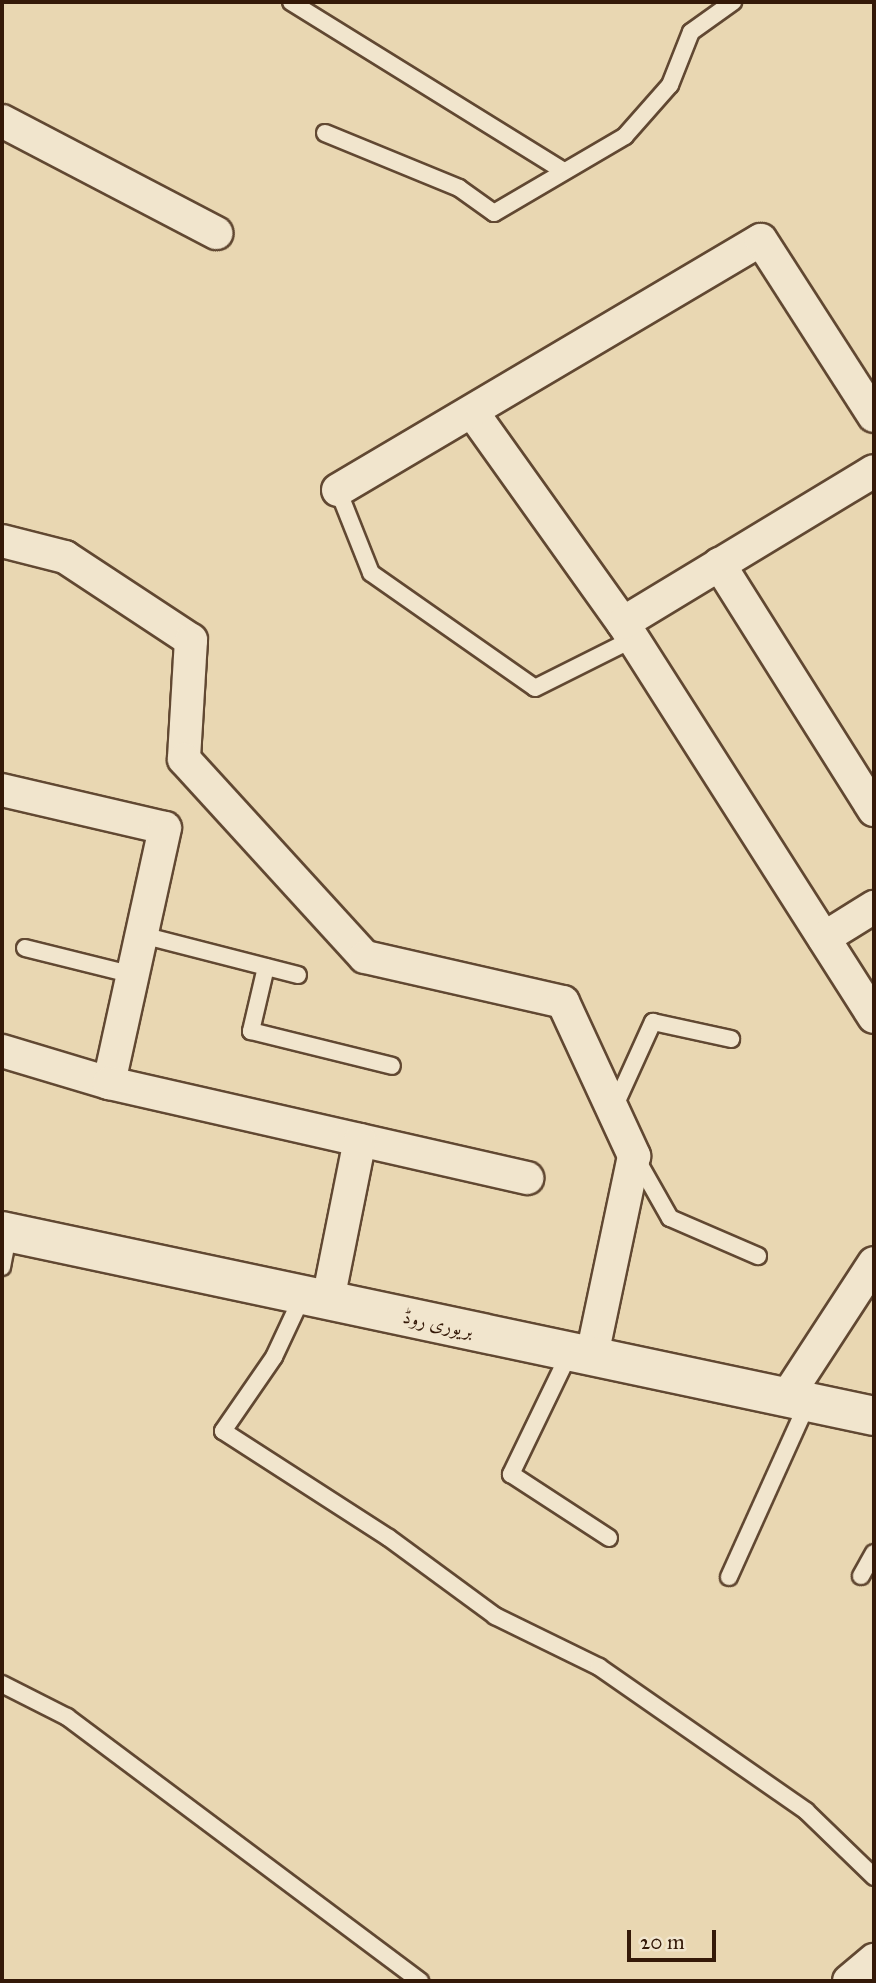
<!DOCTYPE html>
<meta charset="utf-8">
<style>
body{margin:0}
#map{position:relative;width:876px;height:1983px;overflow:hidden;background:#e9d7b2;font-family:"IM FELL Great Primer",Amiri,serif}
div>[style]{position:absolute}
[style*='--x']{left:calc(var(--x)*1px);top:calc(var(--y)*1px);width:calc(var(--w)*1px);rotate:calc(var(--a)*1deg)}
.roads{filter:drop-shadow(2px 0 #614832) drop-shadow(-2px 0 #614832) drop-shadow(0 2px #614832) drop-shadow(0 -2px #614832)}
.service>*{height:16px;margin:-8px;padding:0 8px;transform-origin:8px;border-radius:8px;background:#f1e5cd}
.minor>*{height:32px;margin:-16px;padding:0 16px;transform-origin:16px;border-radius:16px;background:#f1e5cd}
.secondary>*{height:38px;margin:-19px;padding:0 19px;transform-origin:19px;border-radius:19px;background:#f1e5cd}
span{translate:-50% -50%;white-space:nowrap;text-align:center;line-height:1.15;-webkit-text-stroke:5px #f1e5cd;paint-order:stroke}
.street-label{font-size:19px;color:#341908}
.frame{position:absolute;inset:0;border:4px solid #341908;pointer-events:none}
.scale{position:absolute;left:627px;top:1930px;width:89px;height:32px;box-sizing:border-box;border:4px solid #341908;border-top:0;padding-left:9px;font-size:21px;line-height:24px;white-space:nowrap;color:#341908;-webkit-text-stroke:5px #f1e5cd;paint-order:stroke}
</style>
<div id="map">
<div class="roads">
<div class="service">
<i style="--x:291;--y:2;--w:321;--a:31.8"></i>
<i style="--x:325;--y:133;--w:145;--a:22.3"></i>
<i style="--x:459;--y:188;--w:43;--a:35.5"></i>
<i style="--x:494;--y:213;--w:152;--a:-30.4"></i>
<i style="--x:625;--y:136;--w:68;--a:-48.6"></i>
<i style="--x:670;--y:85;--w:57;--a:-68.4"></i>
<i style="--x:691;--y:32;--w:52;--a:-35.5"></i>
<i style="--x:338;--y:490;--w:89;--a:68.3"></i>
<i style="--x:371;--y:573;--w:200;--a:35"></i>
<i style="--x:535;--y:688;--w:110;--a:-26.6"></i>
<i style="--x:142;--y:935;--w:161;--a:14.4"></i>
<i style="--x:25;--y:948;--w:111;--a:14"></i>
<i style="--x:266;--y:967;--w:66;--a:103.2"></i>
<i style="--x:251;--y:1031;--w:145;--a:13.9"></i>
<i style="--x:613;--y:1110;--w:97;--a:-65.6"></i>
<i style="--x:653;--y:1022;--w:80;--a:12.3"></i>
<i style="--x:636;--y:1158;--w:69;--a:60.5"></i>
<i style="--x:670;--y:1218;--w:96;--a:23.4"></i>
<i style="--x:2;--y:1267;--w:36;--a:-79"></i>
<i style="--x:303;--y:1295;--w:68;--a:115.1"></i>
<i style="--x:274;--y:1357;--w:90;--a:124.6"></i>
<i style="--x:223;--y:1431;--w:197;--a:32.8"></i>
<i style="--x:389;--y:1538;--w:132;--a:36.3"></i>
<i style="--x:495;--y:1616;--w:116;--a:26.1"></i>
<i style="--x:599;--y:1667;--w:252;--a:34.8"></i>
<i style="--x:806;--y:1811;--w:95;--a:44.1"></i>
<i style="--x:570;--y:1352;--w:136;--a:115.8"></i>
<i style="--x:511;--y:1474;--w:117;--a:33.1"></i>
<i style="--x:861;--y:1576;--w:26;--a:-61"></i>
<i style="--x:729;--y:1577;--w:192;--a:-65.7"></i>
<i style="--x:2;--y:1684;--w:73;--a:26.9"></i>
<i style="--x:67;--y:1717;--w:441;--a:36.8"></i>
</div>
<div class="minor">
<i style="--x:2;--y:121;--w:242;--a:27.6"></i>
<i style="--x:473;--y:413;--w:258;--a:54.5"></i>
<i style="--x:623;--y:623;--w:467;--a:57.5"></i>
<i style="--x:338;--y:490;--w:491;--a:-30.6"></i>
<i style="--x:761;--y:240;--w:209;--a:57.3"></i>
<i style="--x:2;--y:541;--w:65;--a:14.3"></i>
<i style="--x:65;--y:557;--w:151;--a:33.4"></i>
<i style="--x:191;--y:640;--w:119;--a:93.4"></i>
<i style="--x:184;--y:759;--w:268;--a:47.6"></i>
<i style="--x:365;--y:957;--w:203;--a:12.8"></i>
<i style="--x:563;--y:1002;--w:170;--a:65.2"></i>
<i style="--x:634;--y:1156;--w:204;--a:101.9"></i>
<i style="--x:719;--y:564;--w:291;--a:57.8"></i>
<i style="--x:623;--y:623;--w:293;--a:-31.2"></i>
<i style="--x:2;--y:790;--w:167;--a:13.1"></i>
<i style="--x:165;--y:828;--w:261;--a:102.4"></i>
<i style="--x:824;--y:938;--w:59;--a:-31.8"></i>
<i style="--x:2;--y:1051;--w:112;--a:16.7"></i>
<i style="--x:109;--y:1083;--w:429;--a:12.8"></i>
<i style="--x:328;--y:1300;--w:163;--a:-78.7"></i>
<i style="--x:786;--y:1398;--w:161;--a:-56.9"></i>
<i style="--x:849;--y:1981;--w:33;--a:-40"></i>
</div>
<div class="secondary">
<i style="--x:2;--y:1231;--w:891;--a:11.98"></i>
</div>
</div>
<div class="street-label">
<span style="left:438px;top:1324px;rotate:12deg">بریوری روڈ</span>
</div>
<div class="frame"></div>
<div class="scale">20 m</div>
</div>
